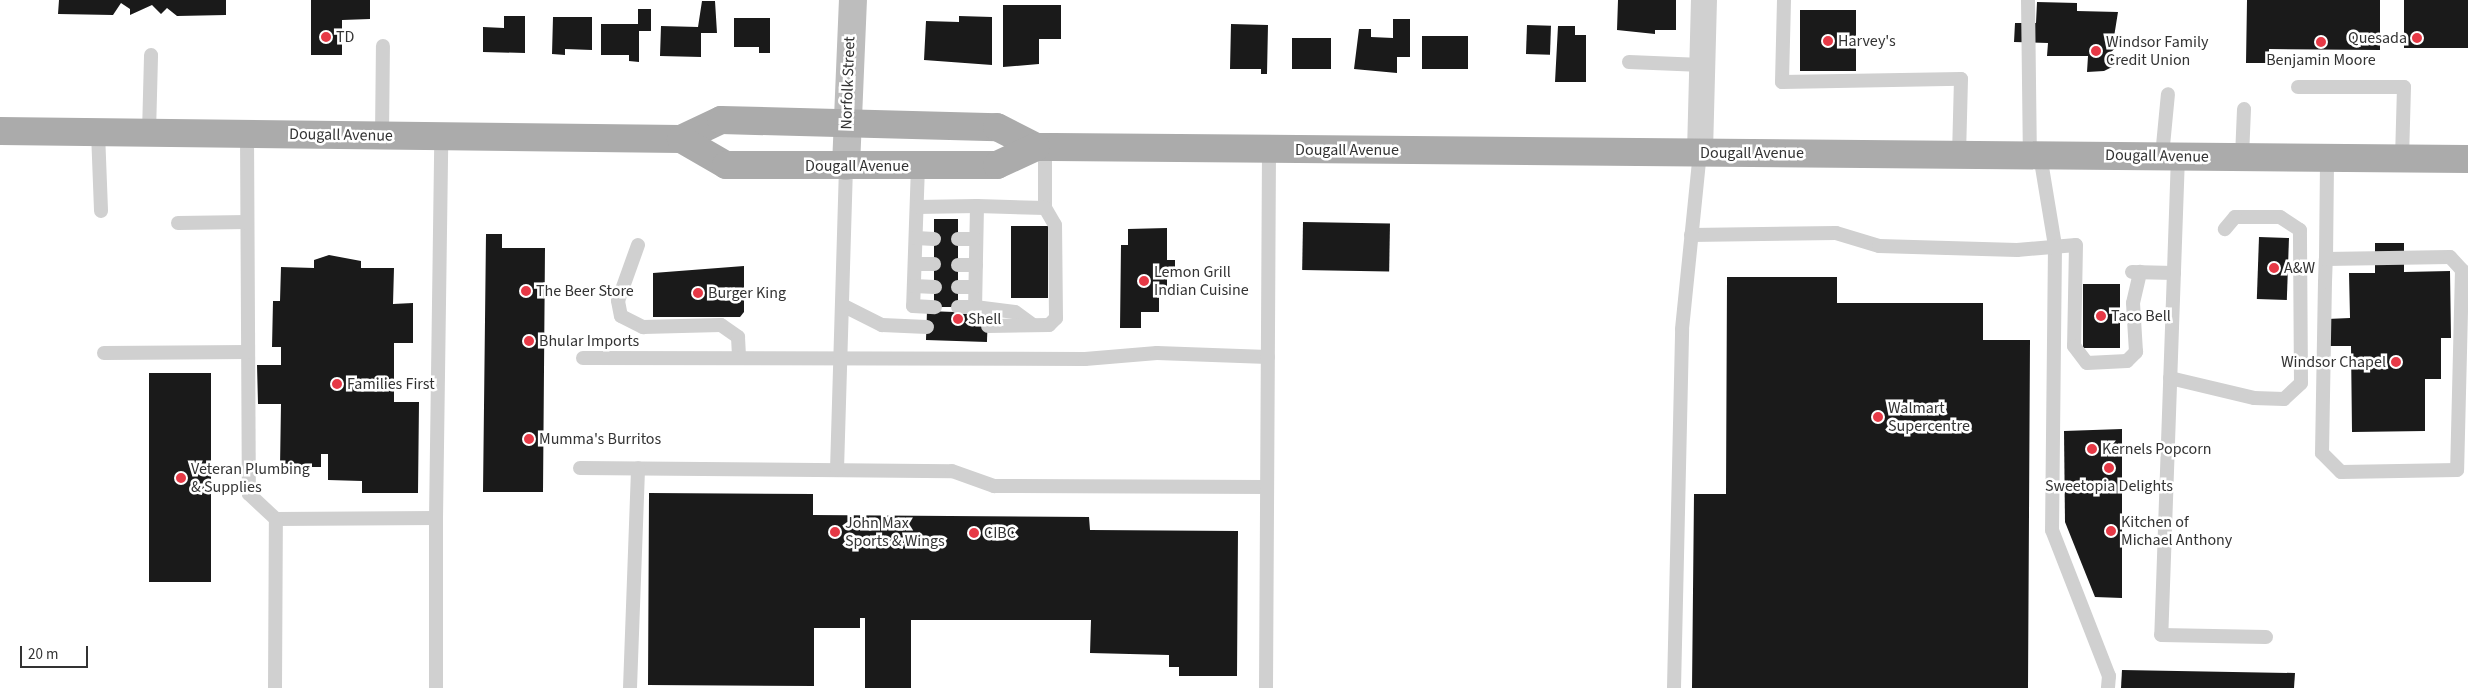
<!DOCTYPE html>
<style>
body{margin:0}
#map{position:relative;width:2468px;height:688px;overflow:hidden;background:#fff;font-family:"Source Sans 3",sans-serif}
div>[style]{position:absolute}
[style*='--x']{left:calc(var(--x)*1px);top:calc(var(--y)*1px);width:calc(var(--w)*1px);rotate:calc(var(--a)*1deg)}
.building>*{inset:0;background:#1a1a1a;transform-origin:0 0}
.lane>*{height:14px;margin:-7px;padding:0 7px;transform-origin:7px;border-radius:7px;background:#d0d0d0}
.street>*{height:26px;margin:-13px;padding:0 13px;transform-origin:13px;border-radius:13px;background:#d0d0d0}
.secondary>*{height:28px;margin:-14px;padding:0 14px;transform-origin:14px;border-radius:14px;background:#bdbdbd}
.primary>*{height:28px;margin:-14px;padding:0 14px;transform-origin:14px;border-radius:14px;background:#ababab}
.dots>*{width:14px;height:14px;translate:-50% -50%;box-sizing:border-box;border:2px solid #fff;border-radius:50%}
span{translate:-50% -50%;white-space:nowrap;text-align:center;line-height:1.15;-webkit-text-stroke:5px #fff;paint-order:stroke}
.poi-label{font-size:16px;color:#333}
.left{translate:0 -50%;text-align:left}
.right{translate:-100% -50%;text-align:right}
.street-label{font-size:16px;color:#333}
.scale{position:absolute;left:20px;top:646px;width:68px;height:22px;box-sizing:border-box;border:2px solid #333;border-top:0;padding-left:6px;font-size:15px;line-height:18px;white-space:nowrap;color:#333;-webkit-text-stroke:4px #fff;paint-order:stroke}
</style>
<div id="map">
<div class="building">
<i style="clip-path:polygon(59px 0,226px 0,226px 15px,177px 16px,167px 8px,161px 14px,152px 5px,130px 15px,130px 9px,121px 3px,113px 15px,58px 14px)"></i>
<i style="clip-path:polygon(311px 0,370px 0,370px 19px,342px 20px,342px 55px,311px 55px)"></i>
<i style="clip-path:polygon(1618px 0,1676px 0,1676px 30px,1655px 30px,1655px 34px,1617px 30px)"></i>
<i style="clip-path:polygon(2247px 0,2380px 0,2380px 50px,2269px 49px,2269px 63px,2246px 63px)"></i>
<i style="left:2404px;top:0;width:64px;height:48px"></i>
<i style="clip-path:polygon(702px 1px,715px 1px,717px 33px,701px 33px,701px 57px,660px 56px,661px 26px,698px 27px)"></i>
<i style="clip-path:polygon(2037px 2px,2077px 3px,2077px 11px,2118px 12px,2114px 37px,2122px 42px,2110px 53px,2122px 62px,2104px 71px,2087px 72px,2088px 56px,2047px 56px,2048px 43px,2014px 42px,2015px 23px,2036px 23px)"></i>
<i style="clip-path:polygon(1003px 5px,1061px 5px,1061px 39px,1039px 39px,1039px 64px,1003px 67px)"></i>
<i style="clip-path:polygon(638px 9px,651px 9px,651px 31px,639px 31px,639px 62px,629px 61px,629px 55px,601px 55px,601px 24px,638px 24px)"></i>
<i style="left:1800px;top:10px;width:56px;height:61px"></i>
<i style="clip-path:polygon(504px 16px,525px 16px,525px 53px,483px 52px,483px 27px,504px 28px)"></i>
<i style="clip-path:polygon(959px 16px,992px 17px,992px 65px,924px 60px,926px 21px,959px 22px)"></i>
<i style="clip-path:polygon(553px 17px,592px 17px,592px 50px,565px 49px,565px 55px,552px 54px)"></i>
<i style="clip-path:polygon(734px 18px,770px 18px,770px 53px,759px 53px,759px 47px,734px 47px)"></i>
<i style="clip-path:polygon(1393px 19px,1410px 19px,1410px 57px,1397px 57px,1397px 73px,1354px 69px,1359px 29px,1371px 29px,1371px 37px,1393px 38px)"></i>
<i style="clip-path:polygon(1231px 24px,1268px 25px,1267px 74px,1261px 74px,1261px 69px,1230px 69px)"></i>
<i style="left:1527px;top:25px;width:24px;height:29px;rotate:2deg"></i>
<i style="clip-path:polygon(1558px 26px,1575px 26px,1575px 35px,1586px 35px,1586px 82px,1555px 82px)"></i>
<i style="left:1422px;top:36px;width:46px;height:33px"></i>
<i style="left:1292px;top:38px;width:39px;height:31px"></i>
<i style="left:934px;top:219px;width:24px;height:88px"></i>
<i style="left:1303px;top:222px;width:87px;height:48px;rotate:1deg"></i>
<i style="left:1011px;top:226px;width:37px;height:72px"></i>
<i style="clip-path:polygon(1167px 228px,1167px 260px,1175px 260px,1175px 273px,1167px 273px,1167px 288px,1159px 289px,1159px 312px,1141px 312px,1141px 328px,1120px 328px,1121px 245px,1128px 245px,1128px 229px)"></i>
<i style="clip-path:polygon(486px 234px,502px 234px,502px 248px,545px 248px,543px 492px,483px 492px)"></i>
<i style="left:2259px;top:237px;width:30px;height:62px;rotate:2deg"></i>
<i style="clip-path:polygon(2375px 243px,2404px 243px,2404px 272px,2450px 271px,2451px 338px,2441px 338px,2441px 379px,2425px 379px,2425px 431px,2352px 432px,2351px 346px,2328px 346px,2327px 319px,2350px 318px,2349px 273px,2375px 273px)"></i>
<i style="clip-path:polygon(329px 255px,361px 261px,361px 268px,394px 268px,393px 304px,413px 303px,413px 343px,394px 343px,394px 402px,419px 402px,418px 493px,362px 493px,362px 481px,328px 480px,328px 454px,321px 454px,321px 467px,280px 467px,281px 404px,258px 404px,257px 365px,281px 365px,281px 347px,272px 347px,273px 301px,280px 301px,281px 267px,314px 268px,314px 260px)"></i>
<i style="clip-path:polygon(744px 266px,744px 312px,740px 317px,653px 317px,653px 273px)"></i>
<i style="clip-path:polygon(1727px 277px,1837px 277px,1837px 303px,1983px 303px,1983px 340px,2030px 340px,2028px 688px,1692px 688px,1694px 494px,1726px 494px)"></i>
<i style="left:2083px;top:284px;width:37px;height:64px"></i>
<i style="left:927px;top:311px;width:61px;height:29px;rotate:2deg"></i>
<i style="left:149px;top:373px;width:62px;height:209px"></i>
<i style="clip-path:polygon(2122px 429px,2122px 598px,2095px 597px,2065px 522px,2064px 431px)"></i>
<i style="clip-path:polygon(649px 493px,813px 494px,813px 515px,1089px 517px,1090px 530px,1238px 531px,1237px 676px,1179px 676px,1179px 667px,1169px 667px,1169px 655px,1090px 653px,1091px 620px,911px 620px,911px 688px,865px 688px,865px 618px,860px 618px,860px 628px,814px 628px,814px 686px,648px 685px)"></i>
<i style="clip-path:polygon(2122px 670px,2295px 673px,2294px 688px,2121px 688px)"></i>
</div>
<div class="lane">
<i style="--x:1784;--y:0;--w:82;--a:91.4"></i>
<i style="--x:1782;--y:82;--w:179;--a:-1"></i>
<i style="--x:1961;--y:79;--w:76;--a:91.5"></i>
<i style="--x:2028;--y:0;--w:155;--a:89.3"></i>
<i style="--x:1629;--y:62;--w:73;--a:2.4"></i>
<i style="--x:2298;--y:87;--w:106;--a:0"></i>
<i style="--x:2404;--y:87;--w:72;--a:91.6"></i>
<i style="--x:98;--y:132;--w:79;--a:87.8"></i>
<i style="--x:149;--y:133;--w:78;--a:-88.5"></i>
<i style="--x:247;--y:134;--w:360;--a:89.7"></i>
<i style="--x:249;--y:494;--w:37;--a:43"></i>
<i style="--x:276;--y:519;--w:160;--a:-0.4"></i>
<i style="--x:436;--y:518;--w:381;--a:-89.2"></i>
<i style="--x:382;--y:136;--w:90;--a:-89.4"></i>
<i style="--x:2040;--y:155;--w:92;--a:80.6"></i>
<i style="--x:2055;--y:246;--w:284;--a:90.6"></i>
<i style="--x:2052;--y:530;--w:157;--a:68.7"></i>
<i style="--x:2109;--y:676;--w:12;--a:95"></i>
<i style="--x:2162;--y:156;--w:62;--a:-84.5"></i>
<i style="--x:2178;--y:156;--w:479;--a:92"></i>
<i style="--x:2161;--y:635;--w:105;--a:1.1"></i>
<i style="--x:2242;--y:157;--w:48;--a:-87.6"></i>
<i style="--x:918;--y:166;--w:140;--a:92"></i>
<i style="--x:913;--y:306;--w:22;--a:3"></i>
<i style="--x:977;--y:206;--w:68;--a:1.7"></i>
<i style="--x:1045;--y:208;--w:61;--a:-90"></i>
<i style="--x:917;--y:207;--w:60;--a:-1"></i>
<i style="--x:977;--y:206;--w:101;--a:91.1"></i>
<i style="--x:975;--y:307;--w:17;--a:180"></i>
<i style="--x:178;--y:223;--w:69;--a:-0.8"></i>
<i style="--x:1691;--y:235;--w:145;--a:-0.8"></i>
<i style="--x:1836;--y:233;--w:45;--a:16.8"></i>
<i style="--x:1879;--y:246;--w:138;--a:1.7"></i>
<i style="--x:2017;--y:250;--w:59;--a:-4.8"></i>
<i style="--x:2076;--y:245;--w:101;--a:91.1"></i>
<i style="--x:2074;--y:346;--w:21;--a:53"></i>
<i style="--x:2087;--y:363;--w:40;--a:-2.9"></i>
<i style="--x:2127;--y:361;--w:13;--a:-45"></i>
<i style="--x:2136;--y:352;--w:49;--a:-93.5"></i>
<i style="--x:2133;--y:303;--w:32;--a:-77"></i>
<i style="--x:916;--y:238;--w:18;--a:3"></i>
<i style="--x:958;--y:239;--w:18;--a:0"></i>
<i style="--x:638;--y:245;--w:59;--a:109.7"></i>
<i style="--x:618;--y:301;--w:15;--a:79"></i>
<i style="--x:621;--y:316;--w:25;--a:27"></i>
<i style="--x:643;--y:327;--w:78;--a:-1.5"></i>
<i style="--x:721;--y:325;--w:21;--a:35"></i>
<i style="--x:738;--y:337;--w:21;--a:87"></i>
<i style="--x:2326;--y:259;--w:124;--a:-0.9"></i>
<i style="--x:2450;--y:257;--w:18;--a:47"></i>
<i style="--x:2462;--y:270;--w:200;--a:91.4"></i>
<i style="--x:2457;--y:470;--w:116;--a:179"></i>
<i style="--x:2341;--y:472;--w:27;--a:-135"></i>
<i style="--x:2322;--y:453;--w:171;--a:-89"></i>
<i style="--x:2325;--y:282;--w:23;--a:-88"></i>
<i style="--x:2326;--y:259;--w:101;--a:-89.4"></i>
<i style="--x:915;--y:264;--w:19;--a:0"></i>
<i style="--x:958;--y:265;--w:18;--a:0"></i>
<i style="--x:2132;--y:272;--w:42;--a:1.4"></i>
<i style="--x:914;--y:286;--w:21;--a:3"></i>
<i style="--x:958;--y:287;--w:17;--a:0"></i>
<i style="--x:842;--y:305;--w:45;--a:26.6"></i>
<i style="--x:882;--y:325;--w:45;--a:2.5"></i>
<i style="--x:975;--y:307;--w:40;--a:7.1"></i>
<i style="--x:1015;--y:312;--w:22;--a:36"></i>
<i style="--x:988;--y:326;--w:61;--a:-0.9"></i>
<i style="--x:1049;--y:325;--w:10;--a:-45"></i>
<i style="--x:1056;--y:318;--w:93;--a:-90.6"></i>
<i style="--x:1055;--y:225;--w:20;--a:-120"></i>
<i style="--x:104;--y:353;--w:144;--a:-0.4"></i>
<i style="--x:583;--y:358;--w:502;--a:0.11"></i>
<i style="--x:1085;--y:359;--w:72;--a:-4.8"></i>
<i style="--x:1157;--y:353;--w:111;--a:2.1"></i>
<i style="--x:2170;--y:378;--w:86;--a:13.4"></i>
<i style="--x:2254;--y:398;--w:30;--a:2"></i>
<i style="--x:2284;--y:399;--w:23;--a:-43"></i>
<i style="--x:2301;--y:383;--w:153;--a:-90.4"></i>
<i style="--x:2300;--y:230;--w:24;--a:-147"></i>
<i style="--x:2280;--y:217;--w:45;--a:180"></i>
<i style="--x:2235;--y:217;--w:16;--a:130"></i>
<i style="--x:580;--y:468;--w:372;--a:0.5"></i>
<i style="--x:952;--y:471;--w:45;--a:19.7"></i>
<i style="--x:994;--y:486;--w:273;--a:0.2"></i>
<i style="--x:837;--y:470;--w:304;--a:-88.3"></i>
<i style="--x:275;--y:688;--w:169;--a:-89.7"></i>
<i style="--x:436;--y:688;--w:170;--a:-90"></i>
<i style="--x:630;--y:688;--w:220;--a:-87.9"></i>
<i style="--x:1266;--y:688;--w:539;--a:-89.68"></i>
<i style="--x:1674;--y:688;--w:359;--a:-88.7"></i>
<i style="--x:1682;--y:329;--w:178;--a:-84.2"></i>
</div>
<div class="street">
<i style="--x:1700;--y:152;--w:152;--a:-88.5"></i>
</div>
<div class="secondary">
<i style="--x:846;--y:166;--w:166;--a:-87.6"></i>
</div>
<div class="primary">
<i style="--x:0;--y:131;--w:681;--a:0.67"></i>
<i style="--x:681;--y:139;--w:44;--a:-25.4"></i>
<i style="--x:721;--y:120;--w:276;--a:1.5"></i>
<i style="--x:997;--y:127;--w:44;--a:27.1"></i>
<i style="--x:1036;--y:147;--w:17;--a:0"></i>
<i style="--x:1053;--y:147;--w:1415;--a:0.49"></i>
<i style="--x:681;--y:139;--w:52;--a:30"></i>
<i style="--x:726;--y:165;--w:271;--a:0"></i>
<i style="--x:997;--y:165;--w:43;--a:-24.8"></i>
</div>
<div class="dots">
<i style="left:326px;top:37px;background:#e63946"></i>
<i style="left:2417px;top:38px;background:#e63946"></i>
<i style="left:1828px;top:41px;background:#e63946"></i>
<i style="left:2321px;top:42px;background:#e63946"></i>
<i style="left:2096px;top:51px;background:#e63946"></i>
<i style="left:2274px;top:268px;background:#e63946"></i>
<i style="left:1144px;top:281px;background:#e63946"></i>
<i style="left:526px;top:291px;background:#e63946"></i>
<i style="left:698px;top:293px;background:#e63946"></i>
<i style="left:2101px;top:316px;background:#e63946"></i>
<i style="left:958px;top:319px;background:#e63946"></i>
<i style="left:529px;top:341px;background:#e63946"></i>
<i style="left:2396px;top:362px;background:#e63946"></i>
<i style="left:337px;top:384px;background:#e63946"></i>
<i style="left:1878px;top:417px;background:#e63946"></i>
<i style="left:529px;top:439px;background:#e63946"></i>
<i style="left:2092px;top:449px;background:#e63946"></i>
<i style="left:2109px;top:468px;background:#e63946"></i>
<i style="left:181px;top:478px;background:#e63946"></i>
<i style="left:2111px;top:531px;background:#e63946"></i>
<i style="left:835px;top:532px;background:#e63946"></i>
<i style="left:974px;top:533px;background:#e63946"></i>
</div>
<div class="poi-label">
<span class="left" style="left:336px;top:37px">TD</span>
<span class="right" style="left:2407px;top:38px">Quesada</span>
<span class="left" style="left:1838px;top:41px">Harvey's</span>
<span class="left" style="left:2106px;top:51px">Windsor Family<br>Credit Union</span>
<span style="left:2321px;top:60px">Benjamin Moore</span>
<span class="left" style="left:2284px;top:268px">A&amp;W</span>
<span class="left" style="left:1154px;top:281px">Lemon Grill<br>Indian Cuisine</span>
<span class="left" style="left:536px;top:291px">The Beer Store</span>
<span class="left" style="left:708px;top:293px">Burger King</span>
<span class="left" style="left:2111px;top:316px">Taco Bell</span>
<span class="left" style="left:968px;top:319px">Shell</span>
<span class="left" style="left:539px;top:341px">Bhular Imports</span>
<span class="right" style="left:2386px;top:362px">Windsor Chapel</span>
<span class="left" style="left:347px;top:384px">Families First</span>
<span class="left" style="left:1888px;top:417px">Walmart<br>Supercentre</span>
<span class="left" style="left:539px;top:439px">Mumma's Burritos</span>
<span class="left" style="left:2102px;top:449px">Kernels Popcorn</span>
<span class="left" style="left:191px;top:478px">Veteran Plumbing<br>&amp; Supplies</span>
<span style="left:2109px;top:486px">Sweetopia Delights</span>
<span class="left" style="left:2121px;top:531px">Kitchen of<br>Michael Anthony</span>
<span class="left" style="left:845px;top:532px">John Max<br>Sports &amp; Wings</span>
<span class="left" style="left:984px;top:533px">CIBC</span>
</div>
<div class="street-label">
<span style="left:848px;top:83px;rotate:-88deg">Norfolk Street</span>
<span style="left:341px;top:135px;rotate:1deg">Dougall Avenue</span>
<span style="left:1347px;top:150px">Dougall Avenue</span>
<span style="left:1752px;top:153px">Dougall Avenue</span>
<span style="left:2157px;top:156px;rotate:1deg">Dougall Avenue</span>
<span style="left:857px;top:166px">Dougall Avenue</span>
</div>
<div class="scale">20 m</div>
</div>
